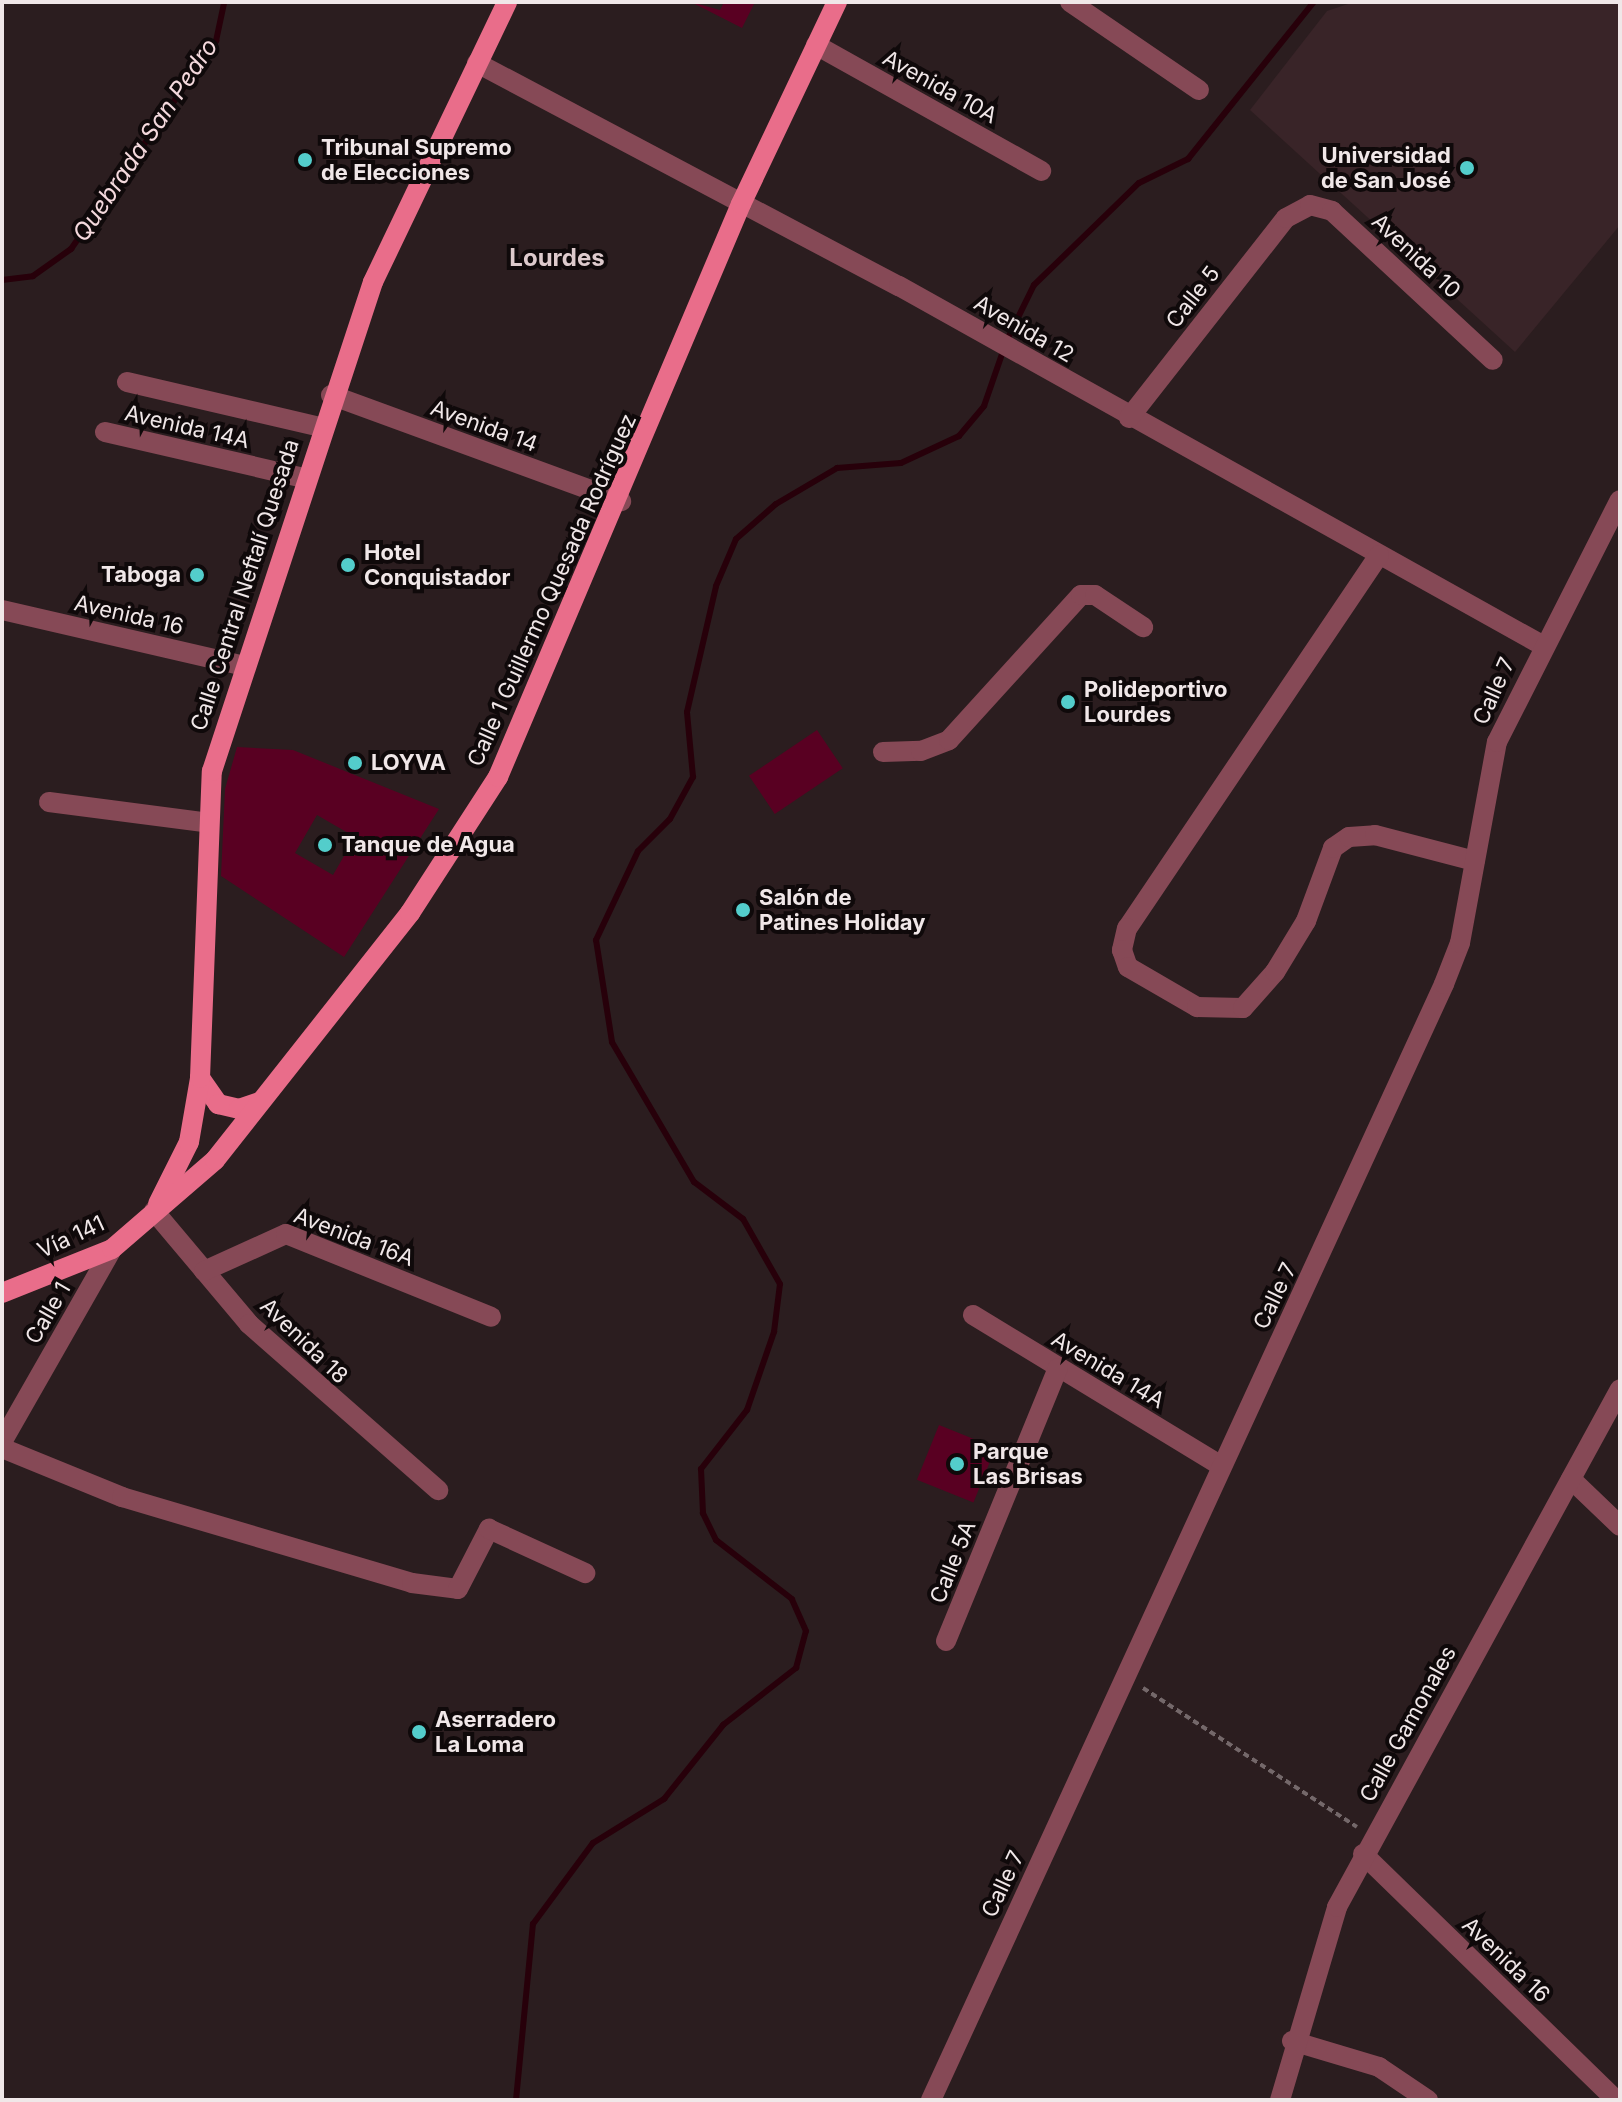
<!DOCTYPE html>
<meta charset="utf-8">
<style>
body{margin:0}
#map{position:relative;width:1622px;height:2102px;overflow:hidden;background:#2b1d1f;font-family:Inter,sans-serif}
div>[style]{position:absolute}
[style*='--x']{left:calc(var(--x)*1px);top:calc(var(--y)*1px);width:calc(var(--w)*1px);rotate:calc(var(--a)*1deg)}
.built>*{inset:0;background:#392428}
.green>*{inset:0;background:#590022;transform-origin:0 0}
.stream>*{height:6px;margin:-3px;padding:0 3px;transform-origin:3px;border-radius:3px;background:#27000a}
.path>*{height:4px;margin-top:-2px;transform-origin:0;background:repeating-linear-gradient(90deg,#74686a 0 6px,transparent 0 10px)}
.minor>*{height:20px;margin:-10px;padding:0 10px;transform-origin:10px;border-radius:10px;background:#864956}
.major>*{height:20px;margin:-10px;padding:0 10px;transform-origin:10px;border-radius:10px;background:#e96d8a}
.dots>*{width:22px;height:22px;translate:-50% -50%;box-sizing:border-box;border:4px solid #0f090a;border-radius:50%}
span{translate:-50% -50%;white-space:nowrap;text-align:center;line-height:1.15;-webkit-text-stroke:8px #0f090a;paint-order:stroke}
.street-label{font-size:22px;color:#f0e7e8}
.poi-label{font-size:22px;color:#f0e7e8;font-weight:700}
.left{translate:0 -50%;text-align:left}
.right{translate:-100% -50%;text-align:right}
.water-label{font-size:24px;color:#f4d9dd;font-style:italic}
.neighbourhood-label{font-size:24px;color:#ddcacc;font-weight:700}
.frame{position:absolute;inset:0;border:4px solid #f0e7e8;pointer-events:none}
</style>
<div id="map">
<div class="built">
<i style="clip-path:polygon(1354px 2px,1620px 2px,1620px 225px,1515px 352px,1250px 110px,1327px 11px)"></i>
</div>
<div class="green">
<i style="clip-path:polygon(691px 2px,720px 10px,724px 2px,755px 2px,742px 28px)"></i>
<i style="left:817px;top:730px;width:46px;height:82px;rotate:56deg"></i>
<i style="clip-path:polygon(evenodd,237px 747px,293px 750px,439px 809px,344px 957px,221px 876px,225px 789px,237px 747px,317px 815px,355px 837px,333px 875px,295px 853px,317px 815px)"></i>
<i style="left:939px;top:1425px;width:61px;height:59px;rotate:22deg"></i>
</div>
<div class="stream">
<i style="--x:2;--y:280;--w:31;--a:-7"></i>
<i style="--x:33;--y:276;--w:47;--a:-35.4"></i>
<i style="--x:71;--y:249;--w:254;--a:-55.1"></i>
<i style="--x:216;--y:41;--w:40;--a:-78"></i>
<i style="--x:1007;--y:340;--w:61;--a:-63.9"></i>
<i style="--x:1034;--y:285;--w:146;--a:-44.2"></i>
<i style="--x:1139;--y:183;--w:55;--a:-26.1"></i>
<i style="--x:1188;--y:159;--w:201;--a:-51.3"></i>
<i style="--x:516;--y:2100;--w:177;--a:-84.5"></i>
<i style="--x:533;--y:1924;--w:101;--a:-53.5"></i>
<i style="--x:593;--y:1843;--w:84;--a:-31.8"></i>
<i style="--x:664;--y:1799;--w:95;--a:-51.4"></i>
<i style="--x:723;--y:1725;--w:93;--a:-38"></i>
<i style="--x:796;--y:1668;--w:38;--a:-75"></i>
<i style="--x:806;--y:1631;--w:35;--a:-114"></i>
<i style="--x:792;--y:1599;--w:96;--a:-142.2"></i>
<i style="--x:716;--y:1540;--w:30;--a:-116"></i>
<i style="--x:703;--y:1513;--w:44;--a:-92.6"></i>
<i style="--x:701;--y:1469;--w:75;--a:-52.1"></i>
<i style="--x:747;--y:1410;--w:83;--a:-70.9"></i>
<i style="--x:774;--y:1332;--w:48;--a:-82.9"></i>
<i style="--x:780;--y:1284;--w:75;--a:-119.6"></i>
<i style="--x:743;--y:1219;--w:61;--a:-142.9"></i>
<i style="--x:694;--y:1182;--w:162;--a:-120.4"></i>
<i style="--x:612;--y:1042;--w:103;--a:-98.9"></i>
<i style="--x:596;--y:940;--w:98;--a:-64.7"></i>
<i style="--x:638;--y:851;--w:45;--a:-45"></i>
<i style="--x:670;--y:819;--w:48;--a:-61.3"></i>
<i style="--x:693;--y:777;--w:65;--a:-95.3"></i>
<i style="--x:687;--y:712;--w:129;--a:-77"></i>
<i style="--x:716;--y:586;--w:51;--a:-66.9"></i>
<i style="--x:736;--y:539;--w:53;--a:-41.2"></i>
<i style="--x:776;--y:504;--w:71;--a:-30.5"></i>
<i style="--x:837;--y:468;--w:64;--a:-4.5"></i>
<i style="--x:901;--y:463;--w:64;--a:-25"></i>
<i style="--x:959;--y:436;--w:39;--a:-50"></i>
<i style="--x:984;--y:406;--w:58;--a:-70.9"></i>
</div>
<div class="path">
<i style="--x:1143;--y:1688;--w:255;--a:33"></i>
</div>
<div class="minor">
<i style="--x:1070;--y:2;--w:156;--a:34.3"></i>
<i style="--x:816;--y:45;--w:258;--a:29.2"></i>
<i style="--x:477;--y:63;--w:477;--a:27.9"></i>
<i style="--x:899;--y:286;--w:736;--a:29.18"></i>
<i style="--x:127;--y:382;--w:198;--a:13.1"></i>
<i style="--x:331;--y:395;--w:309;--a:20.1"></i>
<i style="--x:1129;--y:418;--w:254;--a:-51.9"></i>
<i style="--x:1286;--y:218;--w:27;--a:-28"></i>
<i style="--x:1310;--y:205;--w:23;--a:15"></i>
<i style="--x:1332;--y:211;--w:219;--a:42.8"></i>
<i style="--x:105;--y:432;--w:204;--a:13"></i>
<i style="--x:1379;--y:555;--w:450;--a:124"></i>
<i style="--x:1127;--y:928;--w:23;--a:103"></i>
<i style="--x:1122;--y:950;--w:18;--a:71"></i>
<i style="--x:1128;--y:967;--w:80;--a:30.1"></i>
<i style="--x:1197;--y:1007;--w:46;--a:1.2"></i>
<i style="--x:1243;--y:1008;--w:48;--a:-48.4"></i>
<i style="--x:1275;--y:972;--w:60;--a:-58.7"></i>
<i style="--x:1306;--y:921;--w:78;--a:-69.7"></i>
<i style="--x:1333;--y:848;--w:19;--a:-35"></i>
<i style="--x:1349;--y:837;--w:26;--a:-4"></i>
<i style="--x:1375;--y:835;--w:103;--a:14.6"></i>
<i style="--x:2;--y:610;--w:249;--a:13"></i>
<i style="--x:883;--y:752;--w:38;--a:-2"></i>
<i style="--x:921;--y:751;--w:30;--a:-21"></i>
<i style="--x:949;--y:740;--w:196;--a:-47.7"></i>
<i style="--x:1081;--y:595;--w:14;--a:0"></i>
<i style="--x:1095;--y:595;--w:58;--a:33.7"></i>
<i style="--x:49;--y:802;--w:156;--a:7.4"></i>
<i style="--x:154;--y:1211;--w:148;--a:49.9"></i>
<i style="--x:249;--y:1324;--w:252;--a:41.3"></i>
<i style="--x:204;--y:1271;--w:90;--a:-24.3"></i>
<i style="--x:286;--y:1234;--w:221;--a:22"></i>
<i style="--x:973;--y:1315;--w:289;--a:31.3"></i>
<i style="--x:2;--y:1442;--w:222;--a:-60.3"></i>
<i style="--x:2;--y:1448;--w:130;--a:22.2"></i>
<i style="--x:122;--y:1497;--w:302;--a:16.5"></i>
<i style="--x:412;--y:1583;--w:46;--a:7.4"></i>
<i style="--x:458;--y:1589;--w:68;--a:-62.7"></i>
<i style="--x:489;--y:1529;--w:106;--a:24.6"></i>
<i style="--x:1571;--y:1479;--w:68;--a:43.8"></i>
<i style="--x:946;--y:1641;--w:295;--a:-67.7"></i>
<i style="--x:1363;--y:1854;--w:353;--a:44.2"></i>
<i style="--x:1292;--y:2041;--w:91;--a:16.6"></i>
<i style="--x:1379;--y:2067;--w:59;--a:34"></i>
<i style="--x:931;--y:2100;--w:1228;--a:-65.31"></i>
<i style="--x:1444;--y:984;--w:44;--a:-68.7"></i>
<i style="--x:1460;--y:943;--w:204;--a:-79.6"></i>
<i style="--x:1497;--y:742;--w:271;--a:-63.1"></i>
<i style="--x:1280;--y:2100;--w:201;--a:-73.5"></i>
<i style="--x:1337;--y:1907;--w:590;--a:-61.35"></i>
</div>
<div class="major">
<i style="--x:200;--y:1078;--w:32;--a:55"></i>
<i style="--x:218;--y:1104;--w:22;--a:13"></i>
<i style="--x:239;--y:1109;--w:21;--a:-19"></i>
<i style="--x:158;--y:1204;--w:69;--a:-63.4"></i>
<i style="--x:189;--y:1142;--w:65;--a:-80.2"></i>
<i style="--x:200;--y:1078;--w:307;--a:-87.8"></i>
<i style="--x:212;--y:771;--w:515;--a:-71.78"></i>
<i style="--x:373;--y:282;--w:310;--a:-64.4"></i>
<i style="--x:2;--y:1293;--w:118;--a:-21.8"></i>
<i style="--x:112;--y:1249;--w:136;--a:-40.8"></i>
<i style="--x:215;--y:1160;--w:315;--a:-51.7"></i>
<i style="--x:410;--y:913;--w:162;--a:-57.1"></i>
<i style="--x:498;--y:777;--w:622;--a:-67.02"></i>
<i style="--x:741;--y:204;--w:224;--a:-64.6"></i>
</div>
<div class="dots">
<i style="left:305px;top:160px;background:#53cdcb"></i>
<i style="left:1467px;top:168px;background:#53cdcb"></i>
<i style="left:348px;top:565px;background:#53cdcb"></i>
<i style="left:197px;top:575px;background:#53cdcb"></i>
<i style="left:1068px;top:702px;background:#53cdcb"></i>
<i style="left:355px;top:763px;background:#53cdcb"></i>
<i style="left:325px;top:845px;background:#53cdcb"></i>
<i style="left:743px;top:910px;background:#53cdcb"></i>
<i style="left:957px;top:1464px;background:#53cdcb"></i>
<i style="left:419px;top:1732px;background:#53cdcb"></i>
</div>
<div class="street-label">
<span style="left:940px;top:87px;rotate:29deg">Avenida 10A</span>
<span style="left:1416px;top:256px;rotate:43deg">Avenida 10</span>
<span style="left:1193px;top:297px;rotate:-52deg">Calle 5</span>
<span style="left:1024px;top:329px;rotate:30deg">Avenida 12</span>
<span style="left:484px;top:426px;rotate:20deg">Avenida 14</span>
<span style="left:187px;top:427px;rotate:13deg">Avenida 14A</span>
<span style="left:245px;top:585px;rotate:-72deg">Calle Central Neftalí Quesada</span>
<span style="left:552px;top:590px;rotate:-66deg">Calle 1 Guillermo Quesada Rodríguez</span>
<span style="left:129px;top:615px;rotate:13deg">Avenida 16</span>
<span style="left:1494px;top:691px;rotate:-66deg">Calle 7</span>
<span style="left:71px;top:1237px;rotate:-25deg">Vía 141</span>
<span style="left:354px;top:1237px;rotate:21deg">Avenida 16A</span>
<span style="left:1275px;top:1296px;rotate:-64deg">Calle 7</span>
<span style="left:48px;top:1313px;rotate:-60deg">Calle 1</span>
<span style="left:304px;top:1341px;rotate:44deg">Avenida 18</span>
<span style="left:1108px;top:1370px;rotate:31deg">Avenida 14A</span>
<span style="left:953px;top:1562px;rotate:-68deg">Calle 5A</span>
<span style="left:1408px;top:1724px;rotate:-61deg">Calle Gamonales</span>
<span style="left:1003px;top:1884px;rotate:-65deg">Calle 7</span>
<span style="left:1506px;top:1960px;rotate:44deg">Avenida 16</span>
</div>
<div class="poi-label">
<span class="left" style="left:321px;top:160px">Tribunal Supremo<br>de Elecciones</span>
<span class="right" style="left:1451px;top:168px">Universidad<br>de San José</span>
<span class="left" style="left:364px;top:565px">Hotel<br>Conquistador</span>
<span class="right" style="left:181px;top:575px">Taboga</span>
<span class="left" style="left:1084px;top:702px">Polideportivo<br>Lourdes</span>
<span class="left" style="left:371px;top:763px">LOYVA</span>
<span class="left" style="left:341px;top:845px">Tanque de Agua</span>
<span class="left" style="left:759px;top:910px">Salón de<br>Patines Holiday</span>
<span class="left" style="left:973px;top:1464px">Parque<br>Las Brisas</span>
<span class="left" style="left:435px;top:1732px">Aserradero<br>La Loma</span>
</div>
<div class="water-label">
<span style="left:145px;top:140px;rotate:-56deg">Quebrada San Pedro</span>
</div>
<div class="neighbourhood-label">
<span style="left:557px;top:258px">Lourdes</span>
</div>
<div class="frame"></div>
</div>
